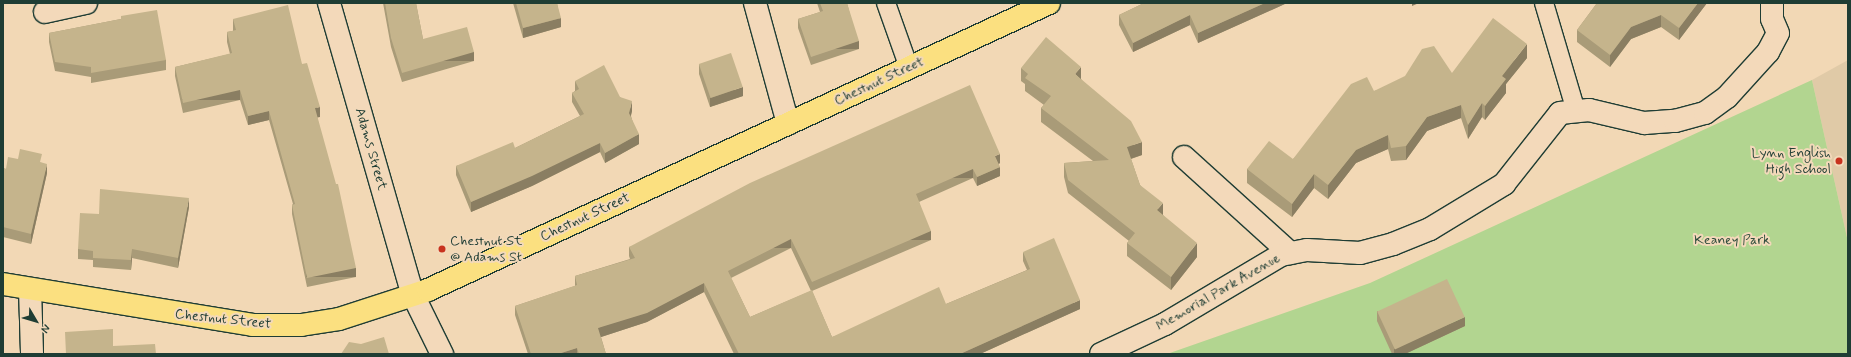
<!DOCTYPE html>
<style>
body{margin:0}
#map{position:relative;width:1851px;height:357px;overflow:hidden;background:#f2d8b5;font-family:Mynerve,sans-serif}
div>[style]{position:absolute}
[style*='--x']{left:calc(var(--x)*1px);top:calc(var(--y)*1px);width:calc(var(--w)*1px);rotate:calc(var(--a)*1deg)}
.built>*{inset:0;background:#e0caa7}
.green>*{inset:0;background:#b2d590}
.roads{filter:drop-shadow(1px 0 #1f3d34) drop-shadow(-1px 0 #1f3d34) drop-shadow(0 1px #1f3d34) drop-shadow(0 -1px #1f3d34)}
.lane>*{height:18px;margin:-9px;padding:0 9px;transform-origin:9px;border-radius:9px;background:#f3d9ba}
.street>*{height:22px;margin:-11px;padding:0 11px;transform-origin:11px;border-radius:11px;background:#f3d9ba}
.primary>*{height:22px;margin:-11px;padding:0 11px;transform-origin:11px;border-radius:11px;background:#fbe080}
.wall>*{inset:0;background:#a99b78}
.shaded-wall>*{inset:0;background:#8a7e62;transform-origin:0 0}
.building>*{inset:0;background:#c5b48c;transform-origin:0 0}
.dots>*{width:11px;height:11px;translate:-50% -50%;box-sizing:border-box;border:2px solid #f3d9ba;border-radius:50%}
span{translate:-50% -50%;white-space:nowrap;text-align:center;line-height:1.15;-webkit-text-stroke:4px #f3d9ba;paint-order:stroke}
.street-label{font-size:14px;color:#1f3d34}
.poi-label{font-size:14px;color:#1f3d34}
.right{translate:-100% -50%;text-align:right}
.left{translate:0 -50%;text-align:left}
.park-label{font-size:14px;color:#2e4c3d}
.frame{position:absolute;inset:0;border:4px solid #1f3d34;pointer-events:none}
.north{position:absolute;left:16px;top:301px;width:40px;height:40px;-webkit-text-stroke:3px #f3d9ba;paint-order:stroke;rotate:128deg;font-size:11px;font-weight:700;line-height:16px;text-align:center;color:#1f3d34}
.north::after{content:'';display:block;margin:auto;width:14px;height:18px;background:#1f3d34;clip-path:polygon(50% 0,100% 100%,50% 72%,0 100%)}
</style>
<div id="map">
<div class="built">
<i style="clip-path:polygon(1848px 60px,1848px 242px,1812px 80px)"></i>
</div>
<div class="green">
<i style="clip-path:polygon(1812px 80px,1848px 242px,1848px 354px,1167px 354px,1370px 283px)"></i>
</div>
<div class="roads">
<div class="lane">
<i style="--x:886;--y:3;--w:69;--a:70.5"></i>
<i style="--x:1544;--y:3;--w:113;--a:73.5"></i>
</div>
<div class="street">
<i style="--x:329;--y:3;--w:304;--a:74"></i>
<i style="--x:413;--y:295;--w:66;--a:63.8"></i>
<i style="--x:755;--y:3;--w:125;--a:74.7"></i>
<i style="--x:45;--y:12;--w:42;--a:-12.4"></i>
<i style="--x:1184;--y:157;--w:143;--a:42.2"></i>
<i style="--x:30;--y:289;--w:65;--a:88.2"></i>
<i style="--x:1101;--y:354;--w:71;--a:-25.1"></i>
<i style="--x:1165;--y:324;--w:135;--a:-30.7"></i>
<i style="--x:1281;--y:255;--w:26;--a:-11"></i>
<i style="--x:1307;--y:250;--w:53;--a:3.2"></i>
<i style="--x:1360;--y:253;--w:34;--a:-15"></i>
<i style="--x:1393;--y:244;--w:40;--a:-22"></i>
<i style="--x:1430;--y:229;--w:87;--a:-31.3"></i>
<i style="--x:1504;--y:184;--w:90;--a:-51.7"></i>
<i style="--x:1560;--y:113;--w:29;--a:-6"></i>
<i style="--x:1589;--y:110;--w:57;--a:13.3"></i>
<i style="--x:1644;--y:123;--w:31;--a:-4"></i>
<i style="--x:1675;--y:121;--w:31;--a:-15"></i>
<i style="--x:1705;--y:113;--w:27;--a:-36"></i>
<i style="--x:1727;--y:97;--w:61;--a:-47.7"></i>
<i style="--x:1768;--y:52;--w:21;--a:-62"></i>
<i style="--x:1778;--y:33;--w:15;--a:-113"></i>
<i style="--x:1772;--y:19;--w:16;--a:-90"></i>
</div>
<div class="primary">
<i style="--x:3;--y:284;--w:253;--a:9.3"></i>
<i style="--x:253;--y:325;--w:48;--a:0"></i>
<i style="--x:301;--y:325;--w:38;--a:-9"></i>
<i style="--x:339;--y:319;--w:94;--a:-18"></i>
<i style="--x:428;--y:290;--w:684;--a:-24.8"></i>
</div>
</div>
<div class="wall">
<i style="clip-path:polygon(383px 3px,416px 3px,423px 39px,474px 61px,402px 82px,391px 47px)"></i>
<i style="clip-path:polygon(513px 3px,557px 3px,561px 27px,523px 38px)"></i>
<i style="clip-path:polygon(817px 3px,847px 3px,859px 49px,811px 65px,798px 28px,798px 19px,820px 12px)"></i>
<i style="clip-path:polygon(1144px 3px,1287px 3px,1198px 43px,1190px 25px,1133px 52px,1119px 25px,1119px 15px)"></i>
<i style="clip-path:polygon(1597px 3px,1707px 3px,1679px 40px,1661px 27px,1631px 39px,1610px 67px,1577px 42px,1577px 30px)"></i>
<i style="clip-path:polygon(121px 16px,166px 60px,166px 70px,91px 83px,91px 77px,55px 71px,49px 42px,49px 33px,121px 19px)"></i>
<i style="clip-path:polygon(233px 19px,302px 64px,320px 117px,317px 117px,356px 277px,307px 287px,292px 214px,292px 205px,293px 204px,269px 120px,248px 125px,240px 100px,183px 113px,175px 76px,175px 67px,230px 54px,227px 42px,227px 32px,233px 31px)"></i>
<i style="clip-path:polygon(1527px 58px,1506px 84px,1506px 93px,1485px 120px,1482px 117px,1468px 139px,1461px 118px,1427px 131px,1406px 160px,1391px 161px,1388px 149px,1356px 163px,1328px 199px,1314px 188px,1292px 217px,1247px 183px,1247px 169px,1293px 159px,1374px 91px,1452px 73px)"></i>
<i style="clip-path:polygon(699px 64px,743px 96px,710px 107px,699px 74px)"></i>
<i style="clip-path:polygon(1021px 68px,1081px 79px,1142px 155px,1131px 159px,1140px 185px,1163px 215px,1197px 257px,1171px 290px,1127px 256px,1127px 243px,1129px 241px,1068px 193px,1064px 177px,1064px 163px,1093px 161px,1041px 122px,1041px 108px,1044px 105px,1025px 91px,1025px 84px,1021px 81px)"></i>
<i style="clip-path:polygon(575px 81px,620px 97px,632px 111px,631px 116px,639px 144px,605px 163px,600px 152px,532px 186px,471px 212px,456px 175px,456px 166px,515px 148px,580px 116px,572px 102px,572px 93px,575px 91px)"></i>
<i style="clip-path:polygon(18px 159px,42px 163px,47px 173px,31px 244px,3px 237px,3px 168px,6px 169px)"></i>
<i style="clip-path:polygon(evenodd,1000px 163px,999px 164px,1000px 176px,977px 186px,973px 178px,919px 202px,931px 240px,812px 291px,832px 337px,946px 304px,1027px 270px,1023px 261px,1023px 252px,1080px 309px,980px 354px,734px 354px,704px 292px,647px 322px,601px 337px,606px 354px,528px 354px,515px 315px,515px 306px,575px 286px,575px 276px,630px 259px,629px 256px,629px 247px,1000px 163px,791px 248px,811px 291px,750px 317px,731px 278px,791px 248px)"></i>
<i style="clip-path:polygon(189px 207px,178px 268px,132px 258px,131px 270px,93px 267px,93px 260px,78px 259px,78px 249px,99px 214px)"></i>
<i style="clip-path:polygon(1377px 311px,1465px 326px,1405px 354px,1392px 354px,1377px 321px)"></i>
</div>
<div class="shaded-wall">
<i style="clip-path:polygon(1265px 3px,1287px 3px,1198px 43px,1198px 33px)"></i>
<i style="clip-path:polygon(1412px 3px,1419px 3px,1412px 6px)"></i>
<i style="clip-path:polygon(1698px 3px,1707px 3px,1679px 40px,1679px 28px)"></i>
<i style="clip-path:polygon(1190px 15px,1190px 25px,1133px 52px,1133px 43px)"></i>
<i style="clip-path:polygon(1661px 15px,1661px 27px,1631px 39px,1610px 67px,1610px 55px,1631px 27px)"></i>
<i style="clip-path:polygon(561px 18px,561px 27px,523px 38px,523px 28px)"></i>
<i style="left:859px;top:41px;width:8px;height:51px;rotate:90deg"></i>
<i style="clip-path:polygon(1527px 44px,1527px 58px,1506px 84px,1506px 93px,1485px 120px,1485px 106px,1502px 76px)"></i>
<i style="left:474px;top:52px;width:9px;height:75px;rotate:90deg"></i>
<i style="clip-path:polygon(1081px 67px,1081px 80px,1075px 74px)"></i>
<i style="clip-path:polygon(743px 87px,743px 96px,710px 107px,710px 98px)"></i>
<i style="left:240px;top:90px;width:10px;height:58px;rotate:90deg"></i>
<i style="clip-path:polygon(632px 101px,632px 111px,629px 122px,629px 113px)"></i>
<i style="clip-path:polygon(1482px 103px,1482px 117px,1468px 139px,1468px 125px)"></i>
<i style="clip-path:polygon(1461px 105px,1461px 118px,1427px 131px,1406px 160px,1406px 146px,1427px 117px)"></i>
<i style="clip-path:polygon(320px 107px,320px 117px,315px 118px,315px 108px)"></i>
<i style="clip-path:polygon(269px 111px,269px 120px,248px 125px,248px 116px)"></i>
<i style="clip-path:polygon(639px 134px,639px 144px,605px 163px,605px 153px)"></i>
<i style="clip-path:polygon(1388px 135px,1388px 149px,1356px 163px,1328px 199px,1328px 185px,1356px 150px)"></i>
<i style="clip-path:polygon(1142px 142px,1142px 155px,1127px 160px,1127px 147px)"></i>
<i style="clip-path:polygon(600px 143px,600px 152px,532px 186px,471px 212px,471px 202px)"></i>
<i style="clip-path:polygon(1000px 154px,1000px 163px,995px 166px,995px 156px)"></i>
<i style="clip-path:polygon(47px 164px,47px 173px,31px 244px,31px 234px)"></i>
<i style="clip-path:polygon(1000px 167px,1000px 176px,977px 186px,977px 177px)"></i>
<i style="left:973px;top:169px;width:9px;height:62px;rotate:90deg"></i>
<i style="clip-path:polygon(1314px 174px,1314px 188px,1292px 217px,1292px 204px)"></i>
<i style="clip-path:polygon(189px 198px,189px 207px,178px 268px,178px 258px)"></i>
<i style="clip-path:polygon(1163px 203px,1163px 217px,1157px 210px)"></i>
<i style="left:931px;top:231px;width:9px;height:129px;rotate:90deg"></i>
<i style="left:791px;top:239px;width:9px;height:71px;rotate:90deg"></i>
<i style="clip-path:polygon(1197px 243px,1197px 257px,1171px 290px,1171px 277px)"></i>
<i style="clip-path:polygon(132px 249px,132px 258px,131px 270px,131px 260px)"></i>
<i style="left:356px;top:268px;width:9px;height:50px;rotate:90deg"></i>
<i style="clip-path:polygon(704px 283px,704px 292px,647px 322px,598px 338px,598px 328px)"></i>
<i style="clip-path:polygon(1080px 300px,1080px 309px,980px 354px,960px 354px)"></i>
<i style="clip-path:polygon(1465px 317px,1465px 326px,1405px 354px,1394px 354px,1394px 349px)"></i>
<i style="clip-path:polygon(4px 323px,4px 333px,3px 351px,3px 342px)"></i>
<i style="clip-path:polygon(577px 348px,577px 354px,558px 354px)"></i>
</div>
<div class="building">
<i style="clip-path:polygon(385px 3px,416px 3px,423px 39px,467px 27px,474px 52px,402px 73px,391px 38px)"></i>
<i style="clip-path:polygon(516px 3px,557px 3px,561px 18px,523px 28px)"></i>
<i style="clip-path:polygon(820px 3px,847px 3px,859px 41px,811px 57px,798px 19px,823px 11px)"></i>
<i style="clip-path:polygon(1144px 3px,1265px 3px,1198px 33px,1190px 15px,1133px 43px,1119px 15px)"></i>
<i style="clip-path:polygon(1597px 3px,1698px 3px,1679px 28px,1661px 15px,1631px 27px,1610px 55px,1577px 30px)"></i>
<i style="clip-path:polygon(288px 5px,302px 64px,307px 63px,320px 107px,315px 108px,336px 184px,338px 184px,356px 268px,307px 278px,292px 205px,295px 204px,269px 111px,248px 116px,240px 90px,183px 103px,175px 67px,232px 53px,227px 32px,236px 30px,233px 19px)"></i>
<i style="clip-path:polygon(157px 10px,166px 60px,91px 73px,91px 67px,55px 62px,49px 33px,121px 19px,121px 16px)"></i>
<i style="clip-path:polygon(1493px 18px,1527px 44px,1502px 76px,1506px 79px,1485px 106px,1482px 103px,1468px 125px,1461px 105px,1427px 117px,1406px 146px,1391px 148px,1388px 135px,1356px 150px,1328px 185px,1314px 174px,1292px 204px,1247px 169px,1269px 141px,1293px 159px,1351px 84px,1367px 77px,1374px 91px,1405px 76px,1422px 49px,1434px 46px,1452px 73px)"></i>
<i style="clip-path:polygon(1046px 37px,1081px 67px,1075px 74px,1131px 121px,1142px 142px,1127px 147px,1140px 185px,1163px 203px,1157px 210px,1197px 243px,1171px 277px,1127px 243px,1135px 233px,1068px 180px,1064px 163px,1109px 160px,1041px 108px,1051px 96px,1025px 78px,1028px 74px,1021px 68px)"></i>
<i style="left:731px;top:53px;width:36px;height:34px;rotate:71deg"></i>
<i style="clip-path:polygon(604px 65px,620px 97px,632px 101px,629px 113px,639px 134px,605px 153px,600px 143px,532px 176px,471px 202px,456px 166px,513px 142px,515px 148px,584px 114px,572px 93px,579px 89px,575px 81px)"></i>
<i style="clip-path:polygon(970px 85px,1000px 154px,995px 156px,1000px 167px,977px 177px,973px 169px,916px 194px,931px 231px,812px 282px,791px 239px,728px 271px,750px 317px,812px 290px,832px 337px,939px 287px,946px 304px,1030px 269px,1023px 252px,1054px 238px,1080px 300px,960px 354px,739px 354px,704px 283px,647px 313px,598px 328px,606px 354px,579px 354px,577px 348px,558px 354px,531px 354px,515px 306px,577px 285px,575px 276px,635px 258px,629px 247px,750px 183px)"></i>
<i style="clip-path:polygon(20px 149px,42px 154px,40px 162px,47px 164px,31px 234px,3px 227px,3px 168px,6px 169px,8px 157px,18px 159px)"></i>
<i style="clip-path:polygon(100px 189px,189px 198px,178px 258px,132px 249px,131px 260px,93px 258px,93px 251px,78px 249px,80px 213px,99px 214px)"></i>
<i style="left:1447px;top:279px;width:42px;height:77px;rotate:65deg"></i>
<i style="clip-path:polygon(3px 323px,4px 323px,3px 342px)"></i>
<i style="clip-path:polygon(113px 329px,113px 346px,155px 344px,156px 354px,66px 354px,65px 332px)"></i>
<i style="clip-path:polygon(384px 337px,389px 354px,341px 354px,349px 342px,361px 344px)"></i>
</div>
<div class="dots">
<i style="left:1839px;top:161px;background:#c8321e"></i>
<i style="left:442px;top:249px;background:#c8321e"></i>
</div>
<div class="street-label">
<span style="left:879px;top:81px;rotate:-25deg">Chestnut Street</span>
<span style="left:371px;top:149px;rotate:74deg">Adams Street</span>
<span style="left:585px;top:217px;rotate:-25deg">Chestnut Street</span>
<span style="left:1218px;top:292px;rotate:-30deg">Memorial Park Avenue</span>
<span style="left:223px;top:319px;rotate:6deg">Chestnut Street</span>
</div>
<div class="poi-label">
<span class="right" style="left:1831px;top:161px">Lynn English<br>High School</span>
<span class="left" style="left:450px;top:249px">Chestnut St<br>@ Adams St</span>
</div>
<div class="park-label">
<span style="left:1732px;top:240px">Keaney Park</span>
</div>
<div class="frame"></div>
<div class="north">N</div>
</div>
